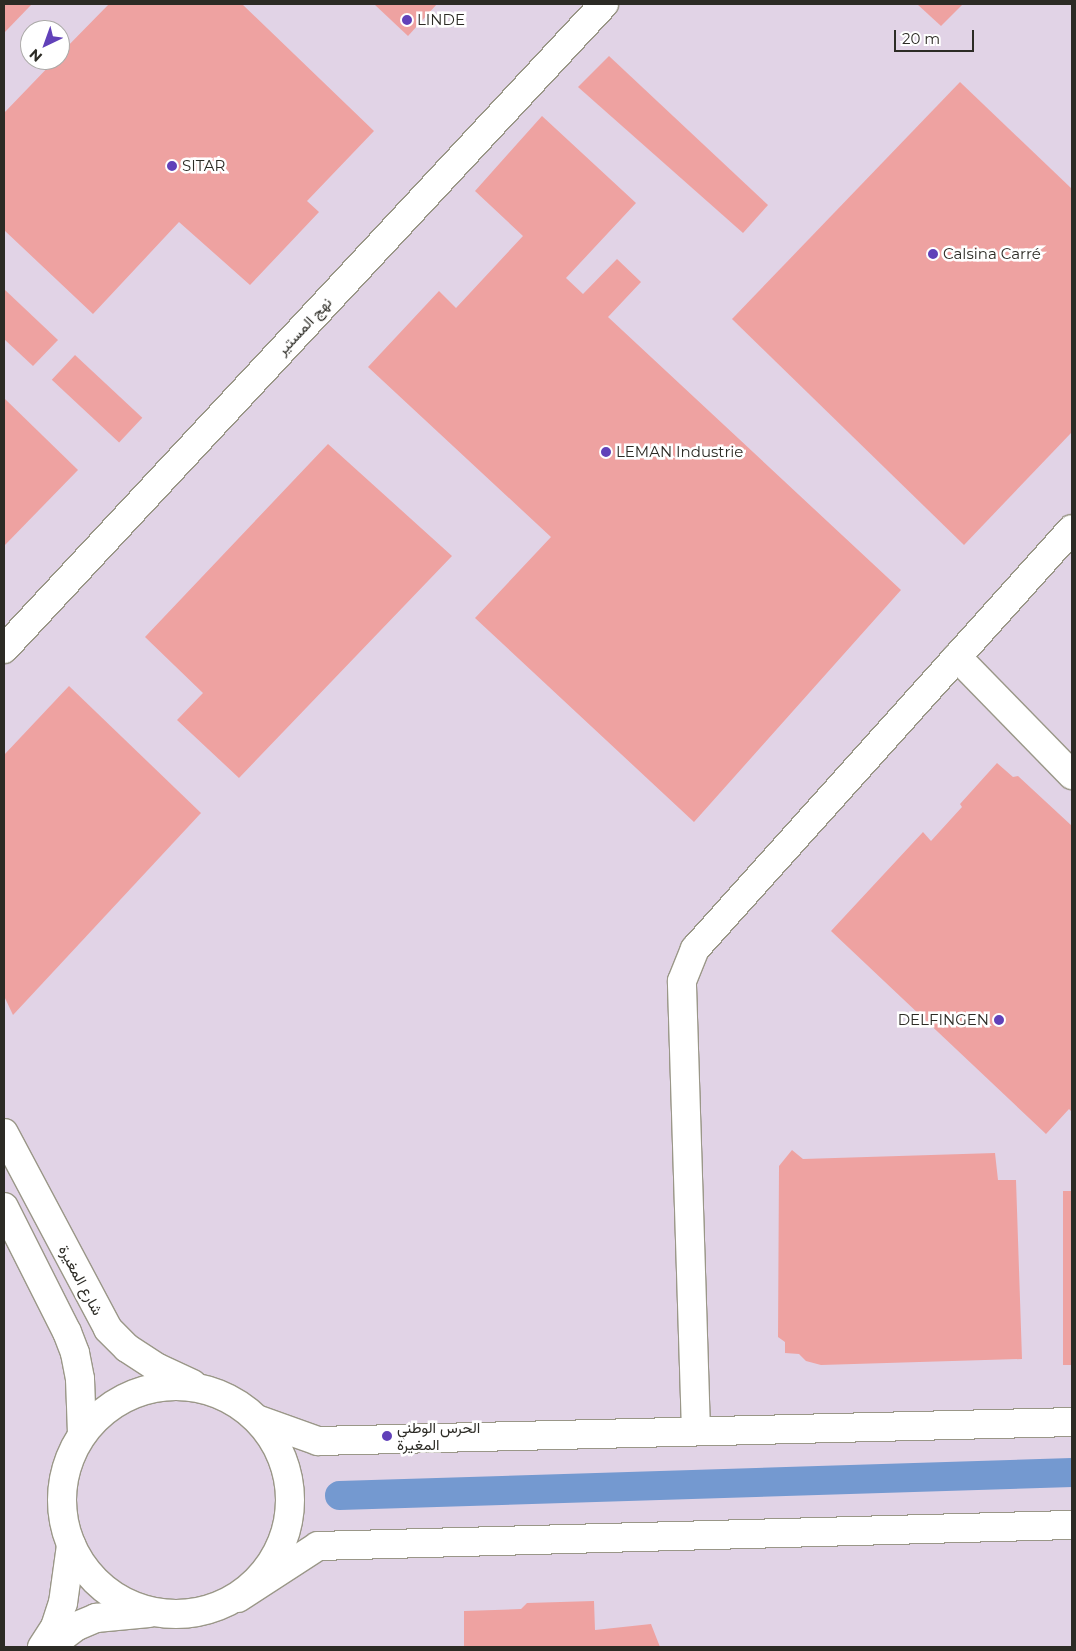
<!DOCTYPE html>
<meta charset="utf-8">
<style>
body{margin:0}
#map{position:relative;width:1076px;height:1651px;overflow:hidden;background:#e6e3d3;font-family:Montserrat,Vazirmatn,sans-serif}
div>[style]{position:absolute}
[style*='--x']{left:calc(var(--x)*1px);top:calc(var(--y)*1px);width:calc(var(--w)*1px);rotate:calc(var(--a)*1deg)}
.industrial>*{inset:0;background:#e1d3e6}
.canal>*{height:29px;margin:-14.5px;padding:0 14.5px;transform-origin:14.5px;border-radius:14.5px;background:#7499d0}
.building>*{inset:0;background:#eea2a1;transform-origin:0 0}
.roads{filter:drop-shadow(1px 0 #9a9788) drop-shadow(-1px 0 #9a9788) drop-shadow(0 1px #9a9788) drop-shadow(0 -1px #9a9788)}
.minor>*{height:28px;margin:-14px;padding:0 14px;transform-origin:14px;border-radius:14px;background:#fff}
.minor>.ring{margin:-14px;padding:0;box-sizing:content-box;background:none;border:28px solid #fff;border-radius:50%}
.dots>*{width:14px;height:14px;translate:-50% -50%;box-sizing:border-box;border:2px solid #fff;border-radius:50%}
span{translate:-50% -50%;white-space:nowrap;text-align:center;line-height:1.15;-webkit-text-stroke:5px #fff;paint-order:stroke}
.poi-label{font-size:15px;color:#2c2b25}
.left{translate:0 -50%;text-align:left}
.right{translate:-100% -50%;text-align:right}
.street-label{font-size:15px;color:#2c2b25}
.frame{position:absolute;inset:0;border:5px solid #2c2b25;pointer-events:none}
.north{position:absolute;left:20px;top:20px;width:50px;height:50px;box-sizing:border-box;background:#fff;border:1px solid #abaaa8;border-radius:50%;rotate:222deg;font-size:14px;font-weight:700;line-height:20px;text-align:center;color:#2c2b25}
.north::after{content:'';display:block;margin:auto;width:18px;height:22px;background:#6141b9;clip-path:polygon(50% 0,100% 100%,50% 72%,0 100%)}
.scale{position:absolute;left:894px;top:30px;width:80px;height:22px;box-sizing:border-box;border:2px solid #2c2b25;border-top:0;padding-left:6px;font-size:15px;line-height:18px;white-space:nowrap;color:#2c2b25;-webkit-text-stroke:4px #fff;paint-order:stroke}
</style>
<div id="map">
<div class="industrial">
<i style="clip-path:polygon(evenodd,4px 4px,1072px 4px,1072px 1647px,4px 1647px,4px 4px,30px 30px,60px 30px,60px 60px,30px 60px,30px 30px)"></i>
</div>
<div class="canal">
<i style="--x:339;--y:1495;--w:733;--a:-1.8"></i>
</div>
<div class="building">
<i style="clip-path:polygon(4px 4px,32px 4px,4px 33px)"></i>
<i style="clip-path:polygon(109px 4px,242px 4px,374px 131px,307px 201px,319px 212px,250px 285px,179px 222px,93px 314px,4px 230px,4px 113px,55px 60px,60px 60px,60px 54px)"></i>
<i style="clip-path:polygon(374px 4px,437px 4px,408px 36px)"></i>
<i style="clip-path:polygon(917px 4px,963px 4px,941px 26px)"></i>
<i style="clip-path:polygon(609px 56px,768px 205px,743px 233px,578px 87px)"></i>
<i style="clip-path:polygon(960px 82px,1072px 189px,1072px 432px,964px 545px,732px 319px)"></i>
<i style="clip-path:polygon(542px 116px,636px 203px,566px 278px,583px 294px,617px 259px,641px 282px,608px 317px,901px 590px,694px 822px,475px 618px,551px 537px,368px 367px,439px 291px,456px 308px,523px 236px,475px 191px)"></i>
<i style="clip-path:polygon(4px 289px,58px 340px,33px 366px,4px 339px)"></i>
<i style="left:75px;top:355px;width:92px;height:34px;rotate:43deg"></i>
<i style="clip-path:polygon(4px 398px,78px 470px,4px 546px)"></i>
<i style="clip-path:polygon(328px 444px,452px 556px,239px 778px,177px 720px,203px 693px,145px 637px)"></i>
<i style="clip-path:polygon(69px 686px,201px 813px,13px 1015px,4px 996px,4px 755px)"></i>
<i style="clip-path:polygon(997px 763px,1013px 777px,1018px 776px,1072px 826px,1072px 1112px,1069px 1109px,1046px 1134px,831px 931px,923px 832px,931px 841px,962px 807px,960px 804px)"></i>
<i style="clip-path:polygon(792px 1150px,803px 1159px,995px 1153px,998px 1180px,1016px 1180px,1022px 1359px,821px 1365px,806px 1361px,799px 1354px,785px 1353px,785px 1342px,778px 1337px,779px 1166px)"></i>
<i style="left:1072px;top:1191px;width:174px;height:9px;rotate:90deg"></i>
<i style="clip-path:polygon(594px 1601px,595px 1630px,651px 1624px,660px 1647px,464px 1647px,464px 1611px,521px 1609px,527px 1603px)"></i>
</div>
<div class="roads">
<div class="minor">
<i style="--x:4;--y:649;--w:881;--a:-47.07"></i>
<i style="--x:957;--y:657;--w:165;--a:45.7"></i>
<i style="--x:4;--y:1133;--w:222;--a:62"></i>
<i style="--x:108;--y:1329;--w:27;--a:45"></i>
<i style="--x:127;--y:1348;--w:37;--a:33"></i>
<i style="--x:158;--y:1368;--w:38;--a:25"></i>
<i style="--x:4;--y:1207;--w:140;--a:63.3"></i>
<i style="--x:67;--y:1332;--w:22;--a:69"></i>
<i style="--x:75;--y:1353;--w:26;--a:79"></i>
<i style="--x:80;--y:1379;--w:55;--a:87.9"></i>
<i class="ring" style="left:62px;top:1386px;width:200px;height:200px"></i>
<i style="--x:259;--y:1420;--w:63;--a:19.6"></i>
<i style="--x:318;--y:1441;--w:754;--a:-1.44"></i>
<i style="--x:696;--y:1431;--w:450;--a:-91.8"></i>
<i style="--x:682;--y:981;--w:35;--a:-68"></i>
<i style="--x:695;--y:949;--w:564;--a:-48.09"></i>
<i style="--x:238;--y:1598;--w:95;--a:-33"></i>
<i style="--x:318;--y:1546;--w:754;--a:-1.6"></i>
<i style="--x:42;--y:1647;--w:24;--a:-57"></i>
<i style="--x:55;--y:1627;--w:25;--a:-72"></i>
<i style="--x:63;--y:1603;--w:59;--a:-82.1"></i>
<i style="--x:49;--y:1647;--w:35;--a:-37"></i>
<i style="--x:77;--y:1626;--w:21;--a:-23"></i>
<i style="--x:96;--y:1618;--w:53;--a:-5.4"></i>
</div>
</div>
<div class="dots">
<i style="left:407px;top:20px;background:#6141b9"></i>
<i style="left:172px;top:166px;background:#6141b9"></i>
<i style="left:933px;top:254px;background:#6141b9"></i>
<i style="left:606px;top:452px;background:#6141b9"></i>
<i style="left:999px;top:1020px;background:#6141b9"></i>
<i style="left:387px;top:1436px;background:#6141b9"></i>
</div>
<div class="poi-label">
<span class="left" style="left:417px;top:20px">LINDE</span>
<span class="left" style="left:182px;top:166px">SITAR</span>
<span class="left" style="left:943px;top:254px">Calsina Carré</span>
<span class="left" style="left:616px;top:452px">LEMAN Industrie</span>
<span class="right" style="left:989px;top:1020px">DELFINGEN</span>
<span class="left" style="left:397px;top:1436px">الحرس الوطني<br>المغيرة</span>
</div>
<div class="street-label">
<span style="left:304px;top:326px;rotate:-47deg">نهج المستير</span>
<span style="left:81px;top:1280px;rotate:62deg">شارع المغيرة</span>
</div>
<div class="frame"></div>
<div class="north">N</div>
<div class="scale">20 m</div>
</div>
